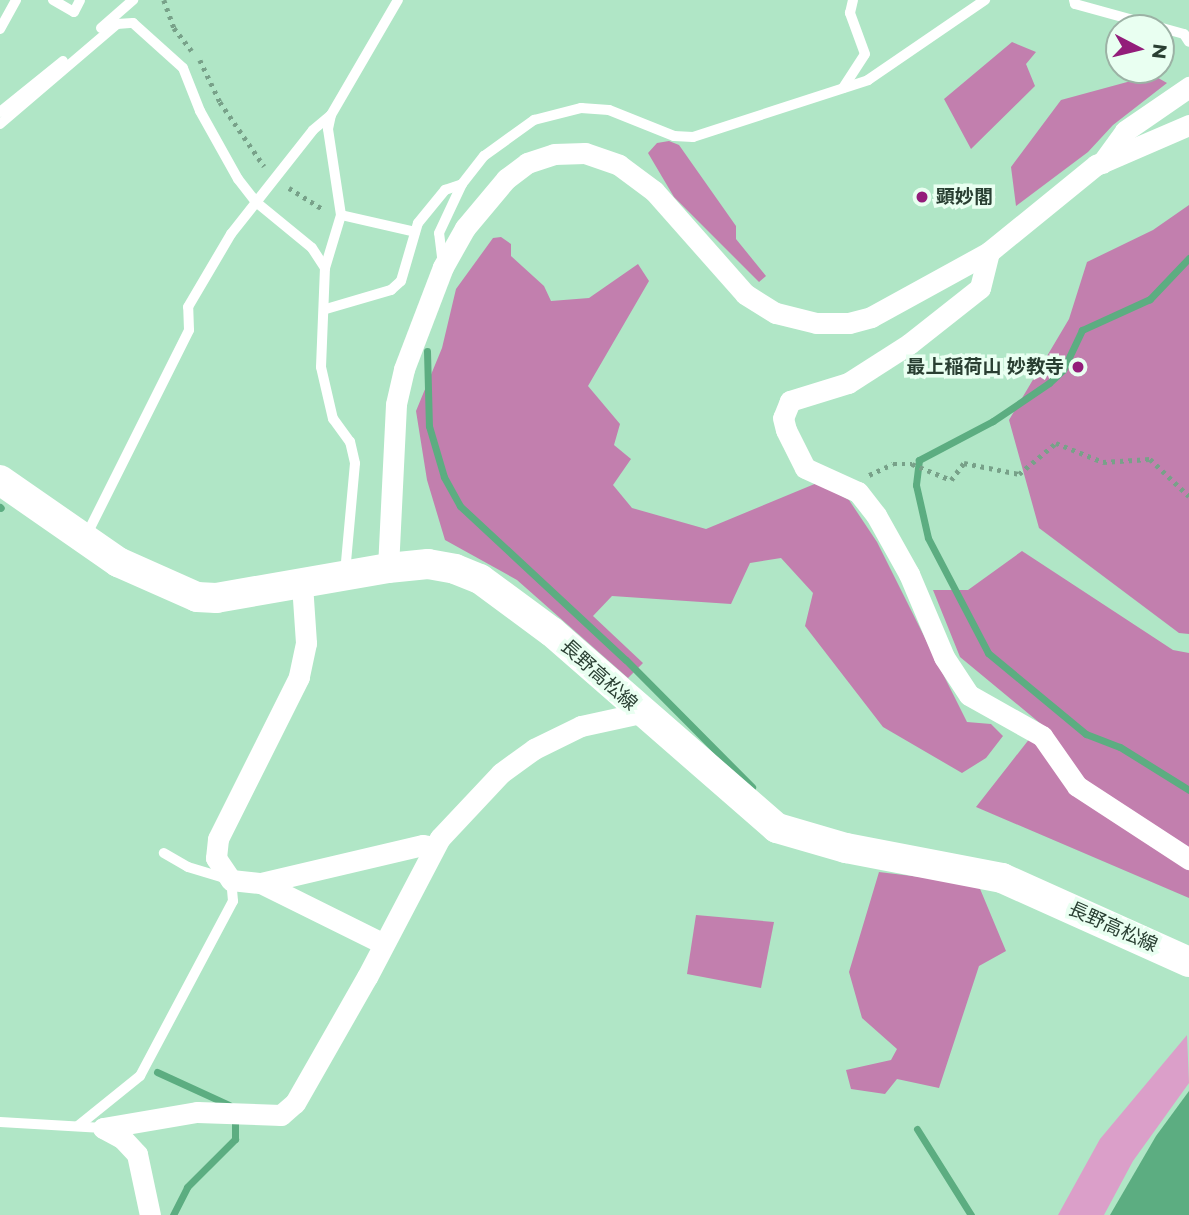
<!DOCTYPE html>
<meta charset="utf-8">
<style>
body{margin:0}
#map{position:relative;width:1189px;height:1215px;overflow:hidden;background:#b0e6c6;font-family:Montserrat,"Noto Sans JP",sans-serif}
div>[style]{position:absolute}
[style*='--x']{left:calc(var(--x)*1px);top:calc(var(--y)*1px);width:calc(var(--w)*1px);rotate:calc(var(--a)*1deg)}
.green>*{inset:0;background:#db9fc9}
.forest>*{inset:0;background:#c27fae}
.water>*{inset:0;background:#5cad81}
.stream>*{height:7px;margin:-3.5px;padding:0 3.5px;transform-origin:3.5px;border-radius:3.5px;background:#5cad81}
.path>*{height:4.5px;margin-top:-2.25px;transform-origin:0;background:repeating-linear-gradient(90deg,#78a189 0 3.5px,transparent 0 8.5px)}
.service>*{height:10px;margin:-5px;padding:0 5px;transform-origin:5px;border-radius:5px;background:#fff}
.minor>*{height:21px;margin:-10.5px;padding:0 10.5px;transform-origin:10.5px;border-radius:10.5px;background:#fff}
.secondary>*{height:30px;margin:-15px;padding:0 15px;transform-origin:15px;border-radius:15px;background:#fff}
.dots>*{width:19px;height:19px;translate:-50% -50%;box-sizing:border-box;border:4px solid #e9fff1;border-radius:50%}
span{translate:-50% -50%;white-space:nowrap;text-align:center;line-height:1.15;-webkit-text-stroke:7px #e9fff1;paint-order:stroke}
.poi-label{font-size:19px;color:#293f32;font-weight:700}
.left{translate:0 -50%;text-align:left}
.right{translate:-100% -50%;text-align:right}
.street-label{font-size:19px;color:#293f32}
.north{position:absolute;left:1105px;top:14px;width:70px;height:70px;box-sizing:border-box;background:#e9fff1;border:2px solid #9cb2a5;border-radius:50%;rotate:97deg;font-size:19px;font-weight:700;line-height:28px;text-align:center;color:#293f32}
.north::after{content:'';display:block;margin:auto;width:24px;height:32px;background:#931d7a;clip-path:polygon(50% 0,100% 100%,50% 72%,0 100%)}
</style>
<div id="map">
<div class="green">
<i style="clip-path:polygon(1187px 1035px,1189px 1083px,1133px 1161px,1104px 1215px,1058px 1215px,1100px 1139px)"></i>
</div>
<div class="forest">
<i style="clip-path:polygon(1012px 42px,1036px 52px,1026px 64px,1035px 86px,971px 149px,944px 99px)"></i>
<i style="clip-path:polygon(1153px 75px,1167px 83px,1113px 125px,1088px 152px,1016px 206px,1011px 167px,1061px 100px)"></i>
<i style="clip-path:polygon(669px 141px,679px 145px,736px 226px,736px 239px,766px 276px,759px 282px,674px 197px,648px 153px,657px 143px)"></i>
<i style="clip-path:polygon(1189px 205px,1189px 634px,1179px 633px,1039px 528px,1009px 420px,1069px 319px,1087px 262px,1153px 230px)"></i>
<i style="clip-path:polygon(501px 237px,511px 244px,511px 256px,544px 286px,551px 301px,589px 298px,638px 264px,649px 281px,588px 386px,620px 424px,614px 445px,631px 459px,613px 485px,632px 508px,706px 529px,817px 483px,849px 500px,877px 542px,967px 722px,991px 724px,1003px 736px,986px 758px,962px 773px,883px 727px,805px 626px,813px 593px,781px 558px,750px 563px,731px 604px,612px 596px,593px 616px,643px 663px,628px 678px,517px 580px,445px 540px,427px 480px,416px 411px,442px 348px,456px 289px,493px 238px)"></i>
<i style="clip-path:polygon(1022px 551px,1173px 650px,1189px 653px,1189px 898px,976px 807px,1041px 724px,960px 657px,933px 590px,968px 590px)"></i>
<i style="clip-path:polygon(879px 872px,978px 884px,1006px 951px,979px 966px,939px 1088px,897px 1079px,885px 1094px,851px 1089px,846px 1070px,891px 1060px,897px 1049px,862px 1018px,849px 972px)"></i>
<i style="clip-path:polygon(696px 915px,774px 922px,761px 988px,687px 974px)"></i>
</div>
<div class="water">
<i style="clip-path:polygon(1189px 1091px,1189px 1215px,1110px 1215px,1156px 1136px)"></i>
</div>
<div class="stream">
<i style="--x:1189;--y:258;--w:57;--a:133.6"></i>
<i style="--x:1150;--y:299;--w:75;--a:155.5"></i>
<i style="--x:1082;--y:330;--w:44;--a:115.4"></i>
<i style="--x:1063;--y:370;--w:19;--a:137"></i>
<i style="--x:1049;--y:383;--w:68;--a:145.8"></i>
<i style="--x:993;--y:421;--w:84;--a:152.2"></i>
<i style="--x:919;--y:460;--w:25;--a:97"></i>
<i style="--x:916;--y:485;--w:54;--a:77.2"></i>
<i style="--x:928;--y:538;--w:130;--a:62.4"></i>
<i style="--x:988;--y:653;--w:127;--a:39.6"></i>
<i style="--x:1086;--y:734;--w:36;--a:21"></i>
<i style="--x:1120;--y:747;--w:81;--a:31.9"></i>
<i style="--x:427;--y:351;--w:75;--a:88.5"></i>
<i style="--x:429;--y:426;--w:53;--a:73.6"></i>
<i style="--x:444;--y:477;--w:33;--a:61"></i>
<i style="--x:460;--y:506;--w:226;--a:42.9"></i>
<i style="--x:626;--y:660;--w:179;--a:45.2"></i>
<i style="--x:0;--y:507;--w:1;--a:45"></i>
<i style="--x:157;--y:1072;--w:79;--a:24.6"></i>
<i style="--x:917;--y:1129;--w:102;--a:57.9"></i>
<i style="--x:173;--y:1215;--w:31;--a:-63"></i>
<i style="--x:187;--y:1187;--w:68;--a:-45"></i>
<i style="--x:235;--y:1139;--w:22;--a:-90"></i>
</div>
<div class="path">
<i style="--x:164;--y:0;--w:30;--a:70"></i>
<i style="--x:174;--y:28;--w:29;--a:52"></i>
<i style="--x:200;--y:60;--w:47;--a:64.5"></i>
<i style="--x:220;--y:102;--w:78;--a:55.5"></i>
<i style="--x:289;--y:188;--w:40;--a:32"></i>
<i style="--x:869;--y:475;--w:26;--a:-25"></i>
<i style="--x:893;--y:464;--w:19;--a:0"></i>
<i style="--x:912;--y:464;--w:42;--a:22.3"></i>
<i style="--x:951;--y:480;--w:21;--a:-53"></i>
<i style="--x:964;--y:463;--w:56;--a:11.3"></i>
<i style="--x:1019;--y:474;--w:48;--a:-40"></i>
<i style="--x:1056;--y:443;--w:51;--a:22"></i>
<i style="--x:1103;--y:462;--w:47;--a:-3.7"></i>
<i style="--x:1150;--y:459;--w:54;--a:43.5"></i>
</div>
<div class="service">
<i style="--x:53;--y:0;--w:24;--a:30"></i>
<i style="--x:74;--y:12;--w:13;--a:-63"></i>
<i style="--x:1074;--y:0;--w:4;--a:76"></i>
<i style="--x:1075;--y:4;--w:113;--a:15.4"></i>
<i style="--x:1184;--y:34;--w:9;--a:58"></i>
<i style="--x:101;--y:28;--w:43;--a:-41.2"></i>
<i style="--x:0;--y:29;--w:33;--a:-61"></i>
<i style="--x:843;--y:88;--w:40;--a:-57.1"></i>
<i style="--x:865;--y:54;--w:44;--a:-110.1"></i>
<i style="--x:850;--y:13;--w:13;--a:-77"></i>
<i style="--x:0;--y:112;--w:81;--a:-39"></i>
<i style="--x:0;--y:124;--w:154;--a:-40.5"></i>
<i style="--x:117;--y:24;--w:16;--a:-4"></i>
<i style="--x:133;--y:23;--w:67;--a:42"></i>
<i style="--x:183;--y:68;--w:46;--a:68.4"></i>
<i style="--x:200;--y:111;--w:78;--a:60.8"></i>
<i style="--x:238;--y:179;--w:29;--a:52"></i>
<i style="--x:256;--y:202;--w:72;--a:39.4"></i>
<i style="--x:312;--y:248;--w:24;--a:57"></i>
<i style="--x:341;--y:215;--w:76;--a:12.9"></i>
<i style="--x:443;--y:265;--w:32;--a:-97"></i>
<i style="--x:439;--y:233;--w:54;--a:-64.9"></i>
<i style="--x:462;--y:184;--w:36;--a:-52"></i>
<i style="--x:484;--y:156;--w:62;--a:-35.8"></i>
<i style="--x:534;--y:120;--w:49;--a:-14.3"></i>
<i style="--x:581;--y:108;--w:28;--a:4"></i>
<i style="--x:609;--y:110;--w:70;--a:21.8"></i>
<i style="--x:674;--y:136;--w:19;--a:3"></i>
<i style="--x:693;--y:137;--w:184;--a:-18"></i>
<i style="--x:868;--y:80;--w:142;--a:-34.4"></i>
<i style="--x:326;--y:309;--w:68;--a:-16.3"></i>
<i style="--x:391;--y:290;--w:13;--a:-42"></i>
<i style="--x:401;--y:281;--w:60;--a:-73.7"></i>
<i style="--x:418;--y:223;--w:43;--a:-50.7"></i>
<i style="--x:445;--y:190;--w:18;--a:-19"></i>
<i style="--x:86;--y:536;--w:230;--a:-63.4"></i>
<i style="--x:189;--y:330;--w:23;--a:-92"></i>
<i style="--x:188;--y:307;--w:85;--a:-59.5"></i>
<i style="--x:231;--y:234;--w:132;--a:-51.7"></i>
<i style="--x:313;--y:130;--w:23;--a:-40"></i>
<i style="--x:345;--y:573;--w:110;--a:-84.8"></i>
<i style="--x:355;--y:463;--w:22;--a:-103"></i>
<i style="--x:350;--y:442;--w:29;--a:-126"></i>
<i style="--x:333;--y:419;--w:53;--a:-103"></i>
<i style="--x:321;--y:367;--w:99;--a:-87.7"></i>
<i style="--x:325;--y:268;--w:55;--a:-73.2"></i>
<i style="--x:341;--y:215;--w:87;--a:-98.6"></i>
<i style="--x:328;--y:129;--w:14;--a:-78"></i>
<i style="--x:331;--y:115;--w:133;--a:-59.8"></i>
<i style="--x:0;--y:1122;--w:103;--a:3.3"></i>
<i style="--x:78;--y:1126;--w:80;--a:-38.9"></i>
<i style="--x:140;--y:1076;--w:198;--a:-62"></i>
<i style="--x:233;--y:901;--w:21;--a:-95"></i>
<i style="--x:231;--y:880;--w:45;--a:-163.2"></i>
<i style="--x:188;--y:867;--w:28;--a:-150"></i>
</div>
<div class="minor">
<i style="--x:1102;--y:163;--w:39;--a:-54"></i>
<i style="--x:1125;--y:131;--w:78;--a:-34.5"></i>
<i style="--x:989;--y:252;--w:37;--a:104"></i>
<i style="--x:980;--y:288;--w:90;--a:141.7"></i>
<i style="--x:909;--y:344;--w:72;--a:147.4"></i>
<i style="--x:848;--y:383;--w:61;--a:162.8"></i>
<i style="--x:790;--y:401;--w:18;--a:112"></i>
<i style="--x:783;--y:418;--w:12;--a:76"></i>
<i style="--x:786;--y:430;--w:42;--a:63.4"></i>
<i style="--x:805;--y:468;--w:58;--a:24.4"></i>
<i style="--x:858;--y:492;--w:29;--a:52"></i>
<i style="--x:876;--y:515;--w:68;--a:60.8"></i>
<i style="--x:909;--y:574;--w:90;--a:67.1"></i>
<i style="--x:944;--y:657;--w:45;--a:56.7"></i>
<i style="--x:969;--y:695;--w:84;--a:29.3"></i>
<i style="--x:1042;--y:736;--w:61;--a:55"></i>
<i style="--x:1077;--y:786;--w:134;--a:33.1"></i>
<i style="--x:388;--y:568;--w:164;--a:-87.2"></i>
<i style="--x:396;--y:404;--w:36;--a:-77"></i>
<i style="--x:404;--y:369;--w:109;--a:-69.1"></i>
<i style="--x:443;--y:267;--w:45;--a:-60.6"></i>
<i style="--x:465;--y:228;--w:64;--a:-50.1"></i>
<i style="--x:506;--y:179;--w:26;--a:-37"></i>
<i style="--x:527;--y:163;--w:28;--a:-18"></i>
<i style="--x:554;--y:154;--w:31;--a:-2"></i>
<i style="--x:585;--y:153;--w:36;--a:19"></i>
<i style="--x:619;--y:165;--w:44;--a:36.6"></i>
<i style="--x:654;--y:191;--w:137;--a:48.5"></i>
<i style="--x:745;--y:294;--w:36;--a:32"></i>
<i style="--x:776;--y:313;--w:41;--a:14"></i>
<i style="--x:816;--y:323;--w:33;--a:0"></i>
<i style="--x:849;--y:323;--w:23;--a:-15"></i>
<i style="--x:871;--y:317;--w:135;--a:-28.8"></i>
<i style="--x:989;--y:252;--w:138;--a:-39.1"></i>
<i style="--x:1096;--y:165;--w:101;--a:-23.3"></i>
<i style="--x:302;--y:584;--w:59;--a:86.1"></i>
<i style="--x:306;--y:643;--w:35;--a:102"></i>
<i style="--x:299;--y:677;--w:181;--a:116.6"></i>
<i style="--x:218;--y:839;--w:19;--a:96"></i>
<i style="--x:216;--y:858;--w:27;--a:56"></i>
<i style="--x:231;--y:880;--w:30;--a:6"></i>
<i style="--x:261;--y:883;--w:166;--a:-13.2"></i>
<i style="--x:423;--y:845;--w:11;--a:10"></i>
<i style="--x:261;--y:883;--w:137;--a:26.4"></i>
<i style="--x:103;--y:1128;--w:95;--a:-9.7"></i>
<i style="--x:197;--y:1112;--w:84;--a:2"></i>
<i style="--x:281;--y:1115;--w:18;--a:-41"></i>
<i style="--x:295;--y:1103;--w:145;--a:-60.3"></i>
<i style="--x:367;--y:977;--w:157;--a:-62.3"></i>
<i style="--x:440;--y:838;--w:89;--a:-46.8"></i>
<i style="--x:501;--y:773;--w:41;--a:-36"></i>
<i style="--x:534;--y:749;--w:52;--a:-26.1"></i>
<i style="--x:581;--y:726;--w:61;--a:-12.2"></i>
<i style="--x:103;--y:1128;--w:21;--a:28"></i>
<i style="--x:122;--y:1138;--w:22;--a:47"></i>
<i style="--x:137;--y:1154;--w:62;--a:78"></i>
</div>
<div class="secondary">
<i style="--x:0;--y:480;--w:144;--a:34.8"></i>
<i style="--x:118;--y:562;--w:86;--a:23.9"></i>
<i style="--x:197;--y:597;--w:19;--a:3"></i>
<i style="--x:216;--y:598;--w:175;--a:-9.9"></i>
<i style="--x:388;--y:568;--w:40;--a:-5.7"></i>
<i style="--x:428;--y:564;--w:27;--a:10"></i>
<i style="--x:455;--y:569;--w:27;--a:22"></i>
<i style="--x:480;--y:579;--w:89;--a:36.4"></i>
<i style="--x:552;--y:632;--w:298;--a:41.1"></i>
<i style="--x:777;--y:828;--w:72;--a:16.2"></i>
<i style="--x:846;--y:848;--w:159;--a:10.9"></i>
<i style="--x:1002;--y:878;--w:205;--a:24.2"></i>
</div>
<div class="dots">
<i style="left:922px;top:197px;background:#931d7a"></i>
<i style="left:1078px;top:367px;background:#931d7a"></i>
</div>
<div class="poi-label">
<span class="left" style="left:936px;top:197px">顕妙閣</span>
<span class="right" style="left:1064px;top:367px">最上稲荷山 妙教寺</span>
</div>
<div class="street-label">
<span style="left:599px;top:675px;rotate:42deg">長野高松線</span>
<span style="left:1113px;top:927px;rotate:24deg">長野高松線</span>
</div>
<div class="north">N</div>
</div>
